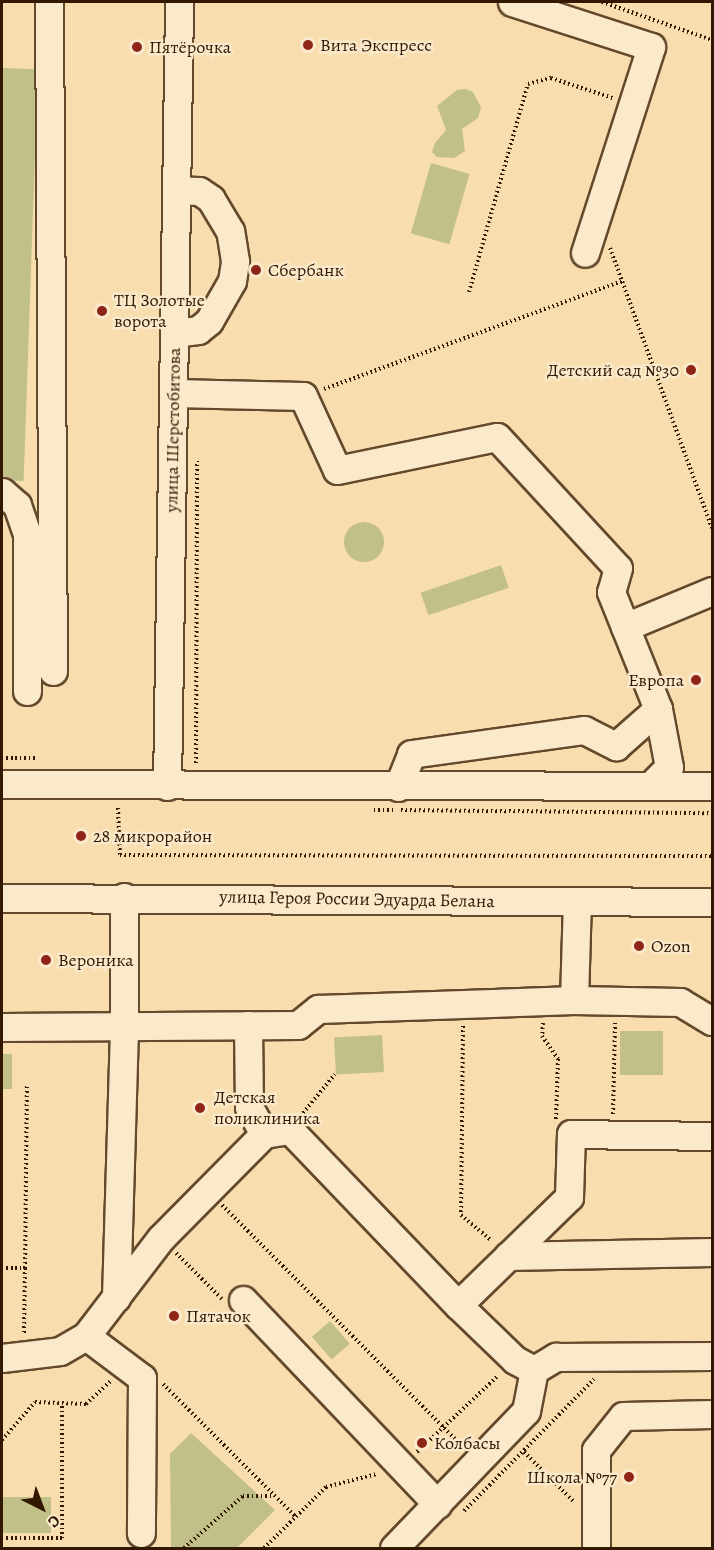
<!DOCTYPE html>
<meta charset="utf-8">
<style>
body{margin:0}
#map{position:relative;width:714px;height:1550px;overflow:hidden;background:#f8deaf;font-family:Alegreya,serif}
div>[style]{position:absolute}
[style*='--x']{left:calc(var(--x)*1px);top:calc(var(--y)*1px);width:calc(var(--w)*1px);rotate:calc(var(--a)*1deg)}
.green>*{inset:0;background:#c0c088;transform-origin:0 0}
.round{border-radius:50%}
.path>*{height:4px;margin-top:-2px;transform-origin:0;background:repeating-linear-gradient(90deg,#321701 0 1.5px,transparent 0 4.5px)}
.roads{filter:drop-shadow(2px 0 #64492c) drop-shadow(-2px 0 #64492c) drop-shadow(0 2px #64492c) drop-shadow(0 -2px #64492c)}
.minor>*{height:27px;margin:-13.5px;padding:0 13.5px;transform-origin:13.5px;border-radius:13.5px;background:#faeacb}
.dots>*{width:16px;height:16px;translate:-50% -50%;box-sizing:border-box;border:3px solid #faeacb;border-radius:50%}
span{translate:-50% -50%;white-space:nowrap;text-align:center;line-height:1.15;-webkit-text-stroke:4.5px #faeacb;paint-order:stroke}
.poi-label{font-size:18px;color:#321701}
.left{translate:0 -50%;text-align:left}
.right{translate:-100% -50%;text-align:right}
.street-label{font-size:18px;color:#321701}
.frame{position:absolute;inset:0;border:3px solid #321701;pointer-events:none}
.north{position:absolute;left:12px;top:1478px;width:60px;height:60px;-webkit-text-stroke:4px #faeacb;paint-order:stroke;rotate:138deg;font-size:16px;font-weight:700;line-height:24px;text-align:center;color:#321701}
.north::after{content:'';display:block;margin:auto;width:21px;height:27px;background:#321701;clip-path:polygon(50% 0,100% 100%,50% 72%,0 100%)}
</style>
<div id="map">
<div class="green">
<i style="left:2px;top:68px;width:36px;height:412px;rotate:2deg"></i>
<i style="clip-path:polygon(466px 89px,473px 92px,481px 107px,478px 118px,462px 129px,465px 151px,454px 158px,437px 157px,432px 152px,435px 143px,446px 130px,437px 106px,457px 90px)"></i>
<i style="left:431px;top:163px;width:40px;height:73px;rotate:16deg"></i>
<i class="round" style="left:344px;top:522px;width:40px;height:40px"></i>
<i style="left:501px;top:565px;width:24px;height:85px;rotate:71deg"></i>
<i style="left:620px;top:1031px;width:43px;height:44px"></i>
<i style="left:382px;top:1035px;width:37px;height:48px;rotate:87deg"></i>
<i style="left:2px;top:1054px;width:10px;height:35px"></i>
<i style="left:330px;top:1321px;width:30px;height:24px;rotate:49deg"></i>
<i style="clip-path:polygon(191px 1433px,275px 1510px,237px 1548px,171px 1548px,170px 1454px)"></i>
<i style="left:2px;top:1497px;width:49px;height:36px"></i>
</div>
<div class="path">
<i style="--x:602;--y:2;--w:116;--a:19.1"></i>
<i style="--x:610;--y:248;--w:298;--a:70"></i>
<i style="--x:469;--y:292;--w:216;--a:-74.2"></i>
<i style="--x:528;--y:84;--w:24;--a:-15"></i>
<i style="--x:551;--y:78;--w:65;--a:17.9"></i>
<i style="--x:324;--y:389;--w:317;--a:-19.9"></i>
<i style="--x:2;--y:758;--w:36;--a:0"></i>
<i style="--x:196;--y:763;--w:302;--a:-89.8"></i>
<i style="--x:118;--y:808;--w:47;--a:87.6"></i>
<i style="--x:120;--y:855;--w:592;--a:0.1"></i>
<i style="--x:374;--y:810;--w:20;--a:0"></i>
<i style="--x:401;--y:810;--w:311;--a:0.6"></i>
<i style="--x:543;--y:1023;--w:13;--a:94"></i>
<i style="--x:542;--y:1036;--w:28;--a:55"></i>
<i style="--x:558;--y:1059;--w:60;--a:91.9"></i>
<i style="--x:463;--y:1026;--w:189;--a:90.6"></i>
<i style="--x:461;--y:1215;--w:40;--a:40"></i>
<i style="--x:303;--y:1113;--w:50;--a:-50.6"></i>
<i style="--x:613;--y:1114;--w:91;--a:-88.7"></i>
<i style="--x:222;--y:1205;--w:340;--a:45.1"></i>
<i style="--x:176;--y:1253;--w:65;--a:45"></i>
<i style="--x:2;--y:1268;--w:23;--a:0"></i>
<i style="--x:25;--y:1268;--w:67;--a:90.9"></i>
<i style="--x:25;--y:1268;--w:182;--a:-89.4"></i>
<i style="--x:163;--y:1384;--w:188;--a:45"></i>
<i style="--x:2;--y:1440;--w:50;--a:-49"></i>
<i style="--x:35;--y:1402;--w:51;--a:2.2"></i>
<i style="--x:86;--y:1404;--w:33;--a:-43"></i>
<i style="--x:417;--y:1452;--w:112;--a:-43.2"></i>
<i style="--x:524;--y:1452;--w:71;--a:45"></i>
<i style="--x:464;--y:1511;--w:185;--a:-45.4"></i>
<i style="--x:2;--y:1538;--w:60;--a:0"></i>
<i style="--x:62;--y:1538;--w:135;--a:-90"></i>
<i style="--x:184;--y:1548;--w:79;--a:-41.4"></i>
<i style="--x:243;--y:1496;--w:31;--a:0"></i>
<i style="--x:264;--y:1548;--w:87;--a:-44.5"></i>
<i style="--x:326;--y:1487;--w:53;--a:-14.3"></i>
</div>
<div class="roads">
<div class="minor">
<i style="--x:49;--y:2;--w:669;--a:89.66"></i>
<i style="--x:512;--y:2;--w:146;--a:17.9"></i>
<i style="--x:651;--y:47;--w:216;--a:107.8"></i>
<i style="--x:174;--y:333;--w:24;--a:-7"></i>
<i style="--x:198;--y:330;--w:14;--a:-39"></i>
<i style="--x:209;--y:321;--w:46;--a:-60.1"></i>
<i style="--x:232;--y:281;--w:20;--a:-81"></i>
<i style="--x:235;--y:261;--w:30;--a:-99"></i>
<i style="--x:230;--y:231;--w:37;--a:-121"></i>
<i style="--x:211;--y:199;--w:14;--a:-146"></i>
<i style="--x:199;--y:191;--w:23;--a:-178"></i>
<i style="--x:173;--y:393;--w:130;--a:1.3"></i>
<i style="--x:303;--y:396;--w:81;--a:65.3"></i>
<i style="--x:337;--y:470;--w:163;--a:-11.7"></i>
<i style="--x:497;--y:437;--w:178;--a:47.3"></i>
<i style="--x:618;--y:568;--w:25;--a:106"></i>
<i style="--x:611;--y:592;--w:126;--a:68.1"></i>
<i style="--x:658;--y:709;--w:59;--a:79.3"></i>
<i style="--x:669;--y:767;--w:25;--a:135"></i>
<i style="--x:2;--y:492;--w:20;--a:41"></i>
<i style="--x:17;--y:505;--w:31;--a:71"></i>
<i style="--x:27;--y:534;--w:157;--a:90"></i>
<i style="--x:625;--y:627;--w:94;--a:-22.5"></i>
<i style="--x:2;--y:784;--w:710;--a:0.16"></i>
<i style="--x:167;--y:786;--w:784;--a:-89.12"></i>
<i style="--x:398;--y:787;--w:35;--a:-68"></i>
<i style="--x:411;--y:754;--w:175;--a:-7.9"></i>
<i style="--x:584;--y:730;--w:36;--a:27"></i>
<i style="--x:616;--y:746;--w:56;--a:-41.4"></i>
<i style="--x:2;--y:898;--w:710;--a:0.32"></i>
<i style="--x:574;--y:1000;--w:99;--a:-88.3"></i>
<i style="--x:248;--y:1025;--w:82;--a:89.3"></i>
<i style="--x:249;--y:1107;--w:31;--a:61"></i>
<i style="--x:2;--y:1027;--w:296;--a:-0.4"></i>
<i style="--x:298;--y:1025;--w:26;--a:-39"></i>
<i style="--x:318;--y:1009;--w:256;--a:-2"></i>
<i style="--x:574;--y:1000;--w:106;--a:1.1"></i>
<i style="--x:680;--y:1002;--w:37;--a:31"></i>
<i style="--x:508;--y:1256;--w:204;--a:-1.1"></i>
<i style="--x:116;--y:1298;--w:272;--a:-88.3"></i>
<i style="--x:124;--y:1026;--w:129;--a:-90"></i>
<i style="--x:243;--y:1300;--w:282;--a:46.4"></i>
<i style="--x:458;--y:1305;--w:155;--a:-44.2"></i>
<i style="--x:569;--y:1197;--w:63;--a:-88.2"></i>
<i style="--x:571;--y:1134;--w:141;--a:0.8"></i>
<i style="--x:86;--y:1336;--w:70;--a:36.9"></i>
<i style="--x:142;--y:1378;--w:155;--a:90.4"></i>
<i style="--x:2;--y:1358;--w:58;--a:-6.9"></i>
<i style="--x:60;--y:1351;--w:30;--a:-30"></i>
<i style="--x:86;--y:1336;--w:123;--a:-52.6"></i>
<i style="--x:161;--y:1238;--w:146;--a:-45.3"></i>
<i style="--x:264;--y:1134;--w:26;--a:-9"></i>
<i style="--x:290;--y:1130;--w:243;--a:46.2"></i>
<i style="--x:458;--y:1305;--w:79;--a:44"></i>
<i style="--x:515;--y:1360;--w:21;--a:28"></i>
<i style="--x:394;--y:1548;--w:190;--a:-46.1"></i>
<i style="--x:526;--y:1411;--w:42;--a:-79"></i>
<i style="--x:534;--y:1370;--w:26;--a:-31"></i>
<i style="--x:556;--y:1357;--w:156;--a:-0.4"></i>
<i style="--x:596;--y:1548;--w:98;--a:-90"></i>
<i style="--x:596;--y:1450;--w:43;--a:-51.5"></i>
<i style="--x:623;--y:1416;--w:89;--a:-1.3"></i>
</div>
</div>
<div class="dots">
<i style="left:308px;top:45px;background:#8f2418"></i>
<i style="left:137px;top:47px;background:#8f2418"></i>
<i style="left:256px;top:270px;background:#8f2418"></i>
<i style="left:102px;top:311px;background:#8f2418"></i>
<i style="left:691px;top:370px;background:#8f2418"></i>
<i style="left:696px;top:680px;background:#8f2418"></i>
<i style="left:81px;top:836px;background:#8f2418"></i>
<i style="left:639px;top:946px;background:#8f2418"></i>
<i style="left:46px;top:960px;background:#8f2418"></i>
<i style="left:200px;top:1108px;background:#8f2418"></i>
<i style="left:174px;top:1316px;background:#8f2418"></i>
<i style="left:422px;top:1443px;background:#8f2418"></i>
<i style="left:629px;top:1477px;background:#8f2418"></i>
</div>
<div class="poi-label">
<span class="left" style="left:320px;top:45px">Вита Экспресс</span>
<span class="left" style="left:149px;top:47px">Пятёрочка</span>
<span class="left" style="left:268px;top:270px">Сбербанк</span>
<span class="left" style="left:114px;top:311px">ТЦ Золотые<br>ворота</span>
<span class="right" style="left:679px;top:370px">Детский сад №30</span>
<span class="right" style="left:684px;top:680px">Европа</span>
<span class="left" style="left:93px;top:836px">28 микрорайон</span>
<span class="left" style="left:651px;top:946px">Ozon</span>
<span class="left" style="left:58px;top:960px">Вероника</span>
<span class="left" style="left:214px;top:1108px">Детская<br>поликлиника</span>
<span class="left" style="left:186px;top:1316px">Пятачок</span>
<span class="left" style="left:434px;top:1443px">Колбасы</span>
<span class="right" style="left:617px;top:1477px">Школа №77</span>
</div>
<div class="street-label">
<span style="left:173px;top:430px;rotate:-89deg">улица Шерстобитова</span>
<span style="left:357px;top:899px;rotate:1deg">улица Героя России Эдуарда Белана</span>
</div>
<div class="frame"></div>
<div class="north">С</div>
</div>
